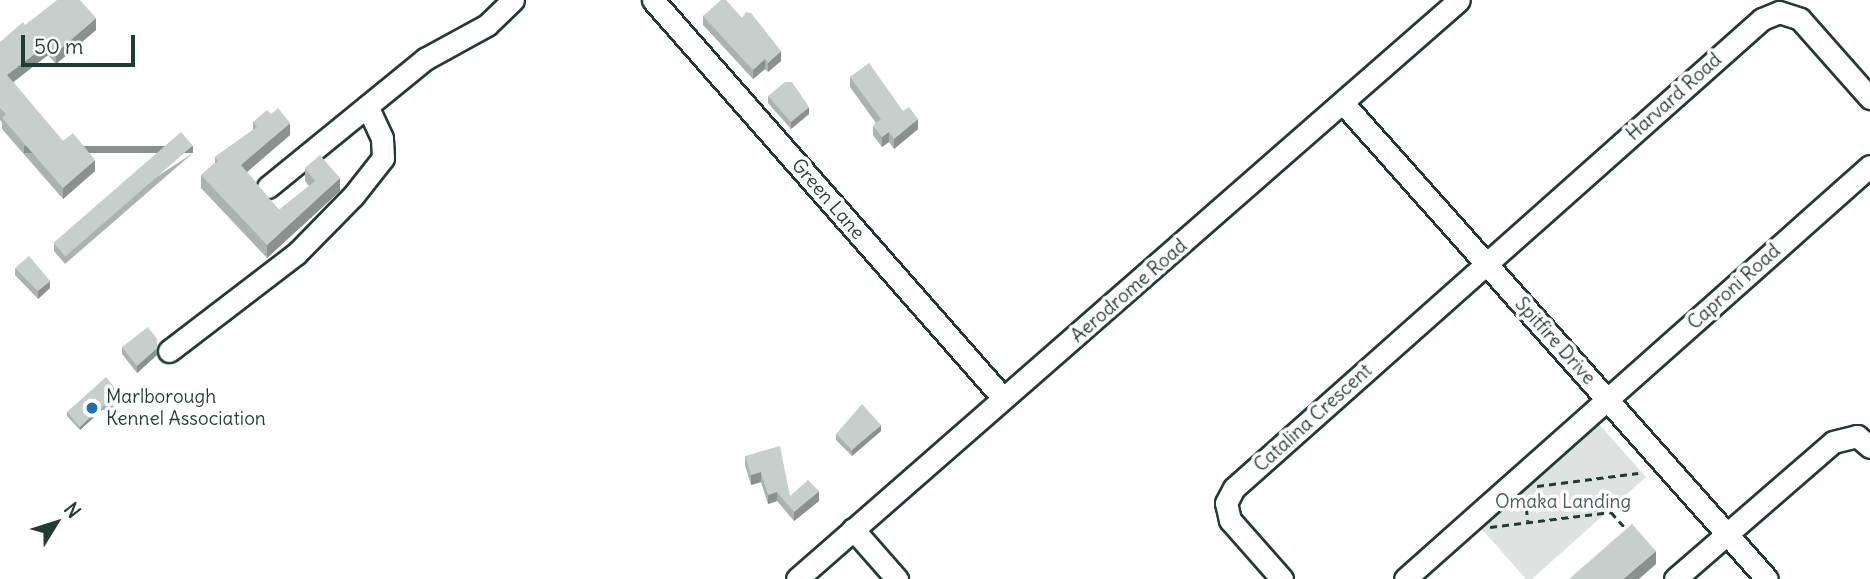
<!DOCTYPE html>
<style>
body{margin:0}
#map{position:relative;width:1870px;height:579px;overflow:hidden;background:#fff;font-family:Delius,sans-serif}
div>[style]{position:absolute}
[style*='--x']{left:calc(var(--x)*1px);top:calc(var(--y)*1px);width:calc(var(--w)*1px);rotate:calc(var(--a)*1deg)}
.green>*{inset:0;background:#dee3e2}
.path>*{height:2.5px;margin-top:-1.25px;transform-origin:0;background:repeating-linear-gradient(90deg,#1f3d34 0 7px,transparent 0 12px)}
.roads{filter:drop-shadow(2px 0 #1f3d34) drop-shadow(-2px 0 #1f3d34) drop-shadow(0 2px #1f3d34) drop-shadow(0 -2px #1f3d34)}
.minor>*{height:21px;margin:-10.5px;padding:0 10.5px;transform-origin:10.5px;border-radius:10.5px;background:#fff}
.wall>*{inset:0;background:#abb2af}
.shaded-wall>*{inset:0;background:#8b918f;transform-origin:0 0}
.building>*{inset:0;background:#c7cfcc;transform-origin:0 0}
.dots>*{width:19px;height:19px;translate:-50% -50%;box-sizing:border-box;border:4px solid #fff;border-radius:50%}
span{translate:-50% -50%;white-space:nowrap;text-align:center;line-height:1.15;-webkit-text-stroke:7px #fff;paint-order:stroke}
.street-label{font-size:19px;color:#1f3d34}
.poi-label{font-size:19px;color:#1f3d34}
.left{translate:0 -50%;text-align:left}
.park-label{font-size:19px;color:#455e57}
.north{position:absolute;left:21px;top:488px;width:70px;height:70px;-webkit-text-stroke:5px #fff;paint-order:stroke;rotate:52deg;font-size:19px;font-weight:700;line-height:28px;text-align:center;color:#1f3d34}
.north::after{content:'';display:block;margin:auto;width:24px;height:32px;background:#1f3d34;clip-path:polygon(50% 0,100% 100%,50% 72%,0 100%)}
.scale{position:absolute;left:21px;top:35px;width:114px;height:32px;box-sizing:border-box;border:4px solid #1f3d34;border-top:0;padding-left:9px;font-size:21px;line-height:24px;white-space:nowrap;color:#1f3d34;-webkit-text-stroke:5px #fff;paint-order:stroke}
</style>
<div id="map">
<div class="green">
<i style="clip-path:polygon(1597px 422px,1646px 477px,1532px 579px,1526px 579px,1480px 527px)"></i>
</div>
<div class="path">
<i style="--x:1537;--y:486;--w:102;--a:-7.3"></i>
<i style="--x:1525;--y:496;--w:25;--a:83"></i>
<i style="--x:1490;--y:527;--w:122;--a:-7.1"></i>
<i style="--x:1611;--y:512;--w:25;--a:48"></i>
</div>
<div class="roads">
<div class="minor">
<i style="--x:653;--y:0;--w:530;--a:48.67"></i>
<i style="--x:1343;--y:103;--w:637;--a:48.31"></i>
<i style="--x:268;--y:187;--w:203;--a:-39.2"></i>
<i style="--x:425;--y:59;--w:71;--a:-28.7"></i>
<i style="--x:487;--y:25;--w:36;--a:-44"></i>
<i style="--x:169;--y:351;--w:160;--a:-37.4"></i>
<i style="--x:296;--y:254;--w:81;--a:-45.5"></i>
<i style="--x:353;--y:196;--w:48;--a:-51.7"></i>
<i style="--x:383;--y:158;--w:20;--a:-93"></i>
<i style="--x:382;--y:138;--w:35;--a:-115"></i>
<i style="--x:853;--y:529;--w:67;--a:48.7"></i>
<i style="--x:797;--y:579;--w:879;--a:-41.17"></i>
<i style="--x:1282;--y:579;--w:79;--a:-131.4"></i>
<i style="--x:1230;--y:520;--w:17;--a:-103"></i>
<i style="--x:1226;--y:503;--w:17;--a:-62"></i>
<i style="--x:1234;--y:488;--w:706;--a:-41.61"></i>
<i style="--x:1762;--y:19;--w:18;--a:-22"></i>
<i style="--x:1779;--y:12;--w:22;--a:18"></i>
<i style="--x:1800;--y:19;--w:106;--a:48.5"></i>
<i style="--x:1405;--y:579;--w:622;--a:-41.61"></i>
<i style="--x:1675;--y:579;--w:209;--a:-40.9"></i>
<i style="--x:1833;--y:442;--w:25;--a:-14"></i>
<i style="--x:1857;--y:436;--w:17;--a:40"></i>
</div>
</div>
<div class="wall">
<i style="clip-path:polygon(703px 16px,781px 61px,768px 72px,765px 69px,753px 79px,703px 25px)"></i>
<i style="clip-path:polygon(25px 25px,96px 30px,56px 64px,48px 55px,13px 82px,63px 141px,95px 171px,63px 199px,2px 129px,2px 122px,0 120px,0 42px)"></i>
<i style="clip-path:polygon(850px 77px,903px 111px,918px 129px,894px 149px,889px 142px,882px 147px,873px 135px,873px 126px,876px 123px,850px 87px)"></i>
<i style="clip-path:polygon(768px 96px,809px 114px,791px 129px,768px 103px)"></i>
<i style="clip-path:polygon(253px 122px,290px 135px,247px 172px,279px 210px,309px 186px,305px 181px,305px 168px,340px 191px,267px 258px,201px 188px,201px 175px,215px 163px,215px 157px,253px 130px)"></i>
<i style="clip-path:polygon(193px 153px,65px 264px,54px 251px,54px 244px)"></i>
<i style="clip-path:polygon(15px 268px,50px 288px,38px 299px,15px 275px)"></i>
<i style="clip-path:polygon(122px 347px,157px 355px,137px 373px,122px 354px)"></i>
<i style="clip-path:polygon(114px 390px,107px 397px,115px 407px,115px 410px,102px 410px,80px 430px,67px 416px,67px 412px)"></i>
<i style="clip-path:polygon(881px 431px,852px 456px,836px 440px,836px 434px)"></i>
<i style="clip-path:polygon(745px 456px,790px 496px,819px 501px,794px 521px,777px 501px,768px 504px,761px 482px,751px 485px,745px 465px)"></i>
</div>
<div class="shaded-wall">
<i style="clip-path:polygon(96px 18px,96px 30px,56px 64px,56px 53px)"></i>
<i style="clip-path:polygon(48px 44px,48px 55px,7px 87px,7px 75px)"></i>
<i style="clip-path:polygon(781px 51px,781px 61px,768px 72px,768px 63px)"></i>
<i style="clip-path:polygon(765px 59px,765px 69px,753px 79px,753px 70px)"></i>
<i style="clip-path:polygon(809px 107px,809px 114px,791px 129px,791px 122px)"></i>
<i style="clip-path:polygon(918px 119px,918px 129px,894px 149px,894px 139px)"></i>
<i style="clip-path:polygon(290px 123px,290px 135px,241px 177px,241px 165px)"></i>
<i style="clip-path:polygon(889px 132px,889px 142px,882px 147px,882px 137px)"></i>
<i style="left:193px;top:146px;width:7px;height:169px;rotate:90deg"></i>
<i style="clip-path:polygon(95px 160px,95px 171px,63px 199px,63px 188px)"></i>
<i style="clip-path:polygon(340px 178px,340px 191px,267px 258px,267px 245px)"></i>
<i style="clip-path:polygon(50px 281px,50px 288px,38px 299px,38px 291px)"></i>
<i style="clip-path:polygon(157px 348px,157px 355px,137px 373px,137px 366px)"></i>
<i style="clip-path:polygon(114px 387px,114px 390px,105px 399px,105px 395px)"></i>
<i style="clip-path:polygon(102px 406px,102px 410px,80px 430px,80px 427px)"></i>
<i style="clip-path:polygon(881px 425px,881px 431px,852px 456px,852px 450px)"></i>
<i style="clip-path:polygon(761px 472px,761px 482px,751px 485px,751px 475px)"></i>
<i style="clip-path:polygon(819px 491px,819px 501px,794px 521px,794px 512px)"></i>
<i style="clip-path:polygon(777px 492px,777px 501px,768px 504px,768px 495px)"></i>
<i style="clip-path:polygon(1656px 551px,1656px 564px,1639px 579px,1623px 579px)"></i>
</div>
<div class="building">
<i style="clip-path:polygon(57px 0,80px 0,96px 18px,56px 53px,48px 44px,7px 75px,63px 141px,73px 133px,95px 160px,63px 188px,2px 118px,6px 114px,0 108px,0 42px,23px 22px,25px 25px)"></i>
<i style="clip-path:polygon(721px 0,726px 0,742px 18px,746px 12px,751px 13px,781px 51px,768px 63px,765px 59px,753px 70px,703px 16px)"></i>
<i style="clip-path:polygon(869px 63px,903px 111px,909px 107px,918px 119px,894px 139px,889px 132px,882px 137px,873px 126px,881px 119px,850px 77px)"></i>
<i style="clip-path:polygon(785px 82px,792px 82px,809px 107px,791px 122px,768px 96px)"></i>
<i style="clip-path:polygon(278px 108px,290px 123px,241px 165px,279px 210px,315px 181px,305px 168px,320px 155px,340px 178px,267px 245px,201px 175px,218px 161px,215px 157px,257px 127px,253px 122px,267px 110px,271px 114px)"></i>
<i style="left:181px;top:132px;width:18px;height:169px;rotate:49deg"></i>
<i style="clip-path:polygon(29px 256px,50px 281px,38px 291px,15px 268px)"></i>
<i style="clip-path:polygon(148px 327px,157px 339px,157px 348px,137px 366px,122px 347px)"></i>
<i style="clip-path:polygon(106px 377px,114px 387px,105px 395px,115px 407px,102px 406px,80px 427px,67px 412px)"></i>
<i style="clip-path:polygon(862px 404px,881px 425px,852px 450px,836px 434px)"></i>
<i style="clip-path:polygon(780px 446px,790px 496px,808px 480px,819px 491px,794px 512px,777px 492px,768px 495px,761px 472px,751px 475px,745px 456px)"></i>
<i style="clip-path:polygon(1632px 524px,1656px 551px,1623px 579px,1569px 579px)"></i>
</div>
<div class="dots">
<i style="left:92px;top:408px;background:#1f6fb2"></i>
</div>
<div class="street-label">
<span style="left:1674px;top:97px;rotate:-42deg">Harvard Road</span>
<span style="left:828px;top:199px;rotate:49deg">Green Lane</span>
<span style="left:1734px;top:287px;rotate:-42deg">Caproni Road</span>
<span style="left:1129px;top:291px;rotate:-41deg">Aerodrome Road</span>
<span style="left:1555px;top:341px;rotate:48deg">Spitfire Drive</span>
<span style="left:1313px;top:418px;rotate:-42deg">Catalina Crescent</span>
</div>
<div class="poi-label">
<span class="left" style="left:106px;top:408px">Marlborough<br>Kennel Association</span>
</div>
<div class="park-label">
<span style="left:1563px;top:502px">Omaka Landing</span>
</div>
<div class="north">N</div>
<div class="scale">50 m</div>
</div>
